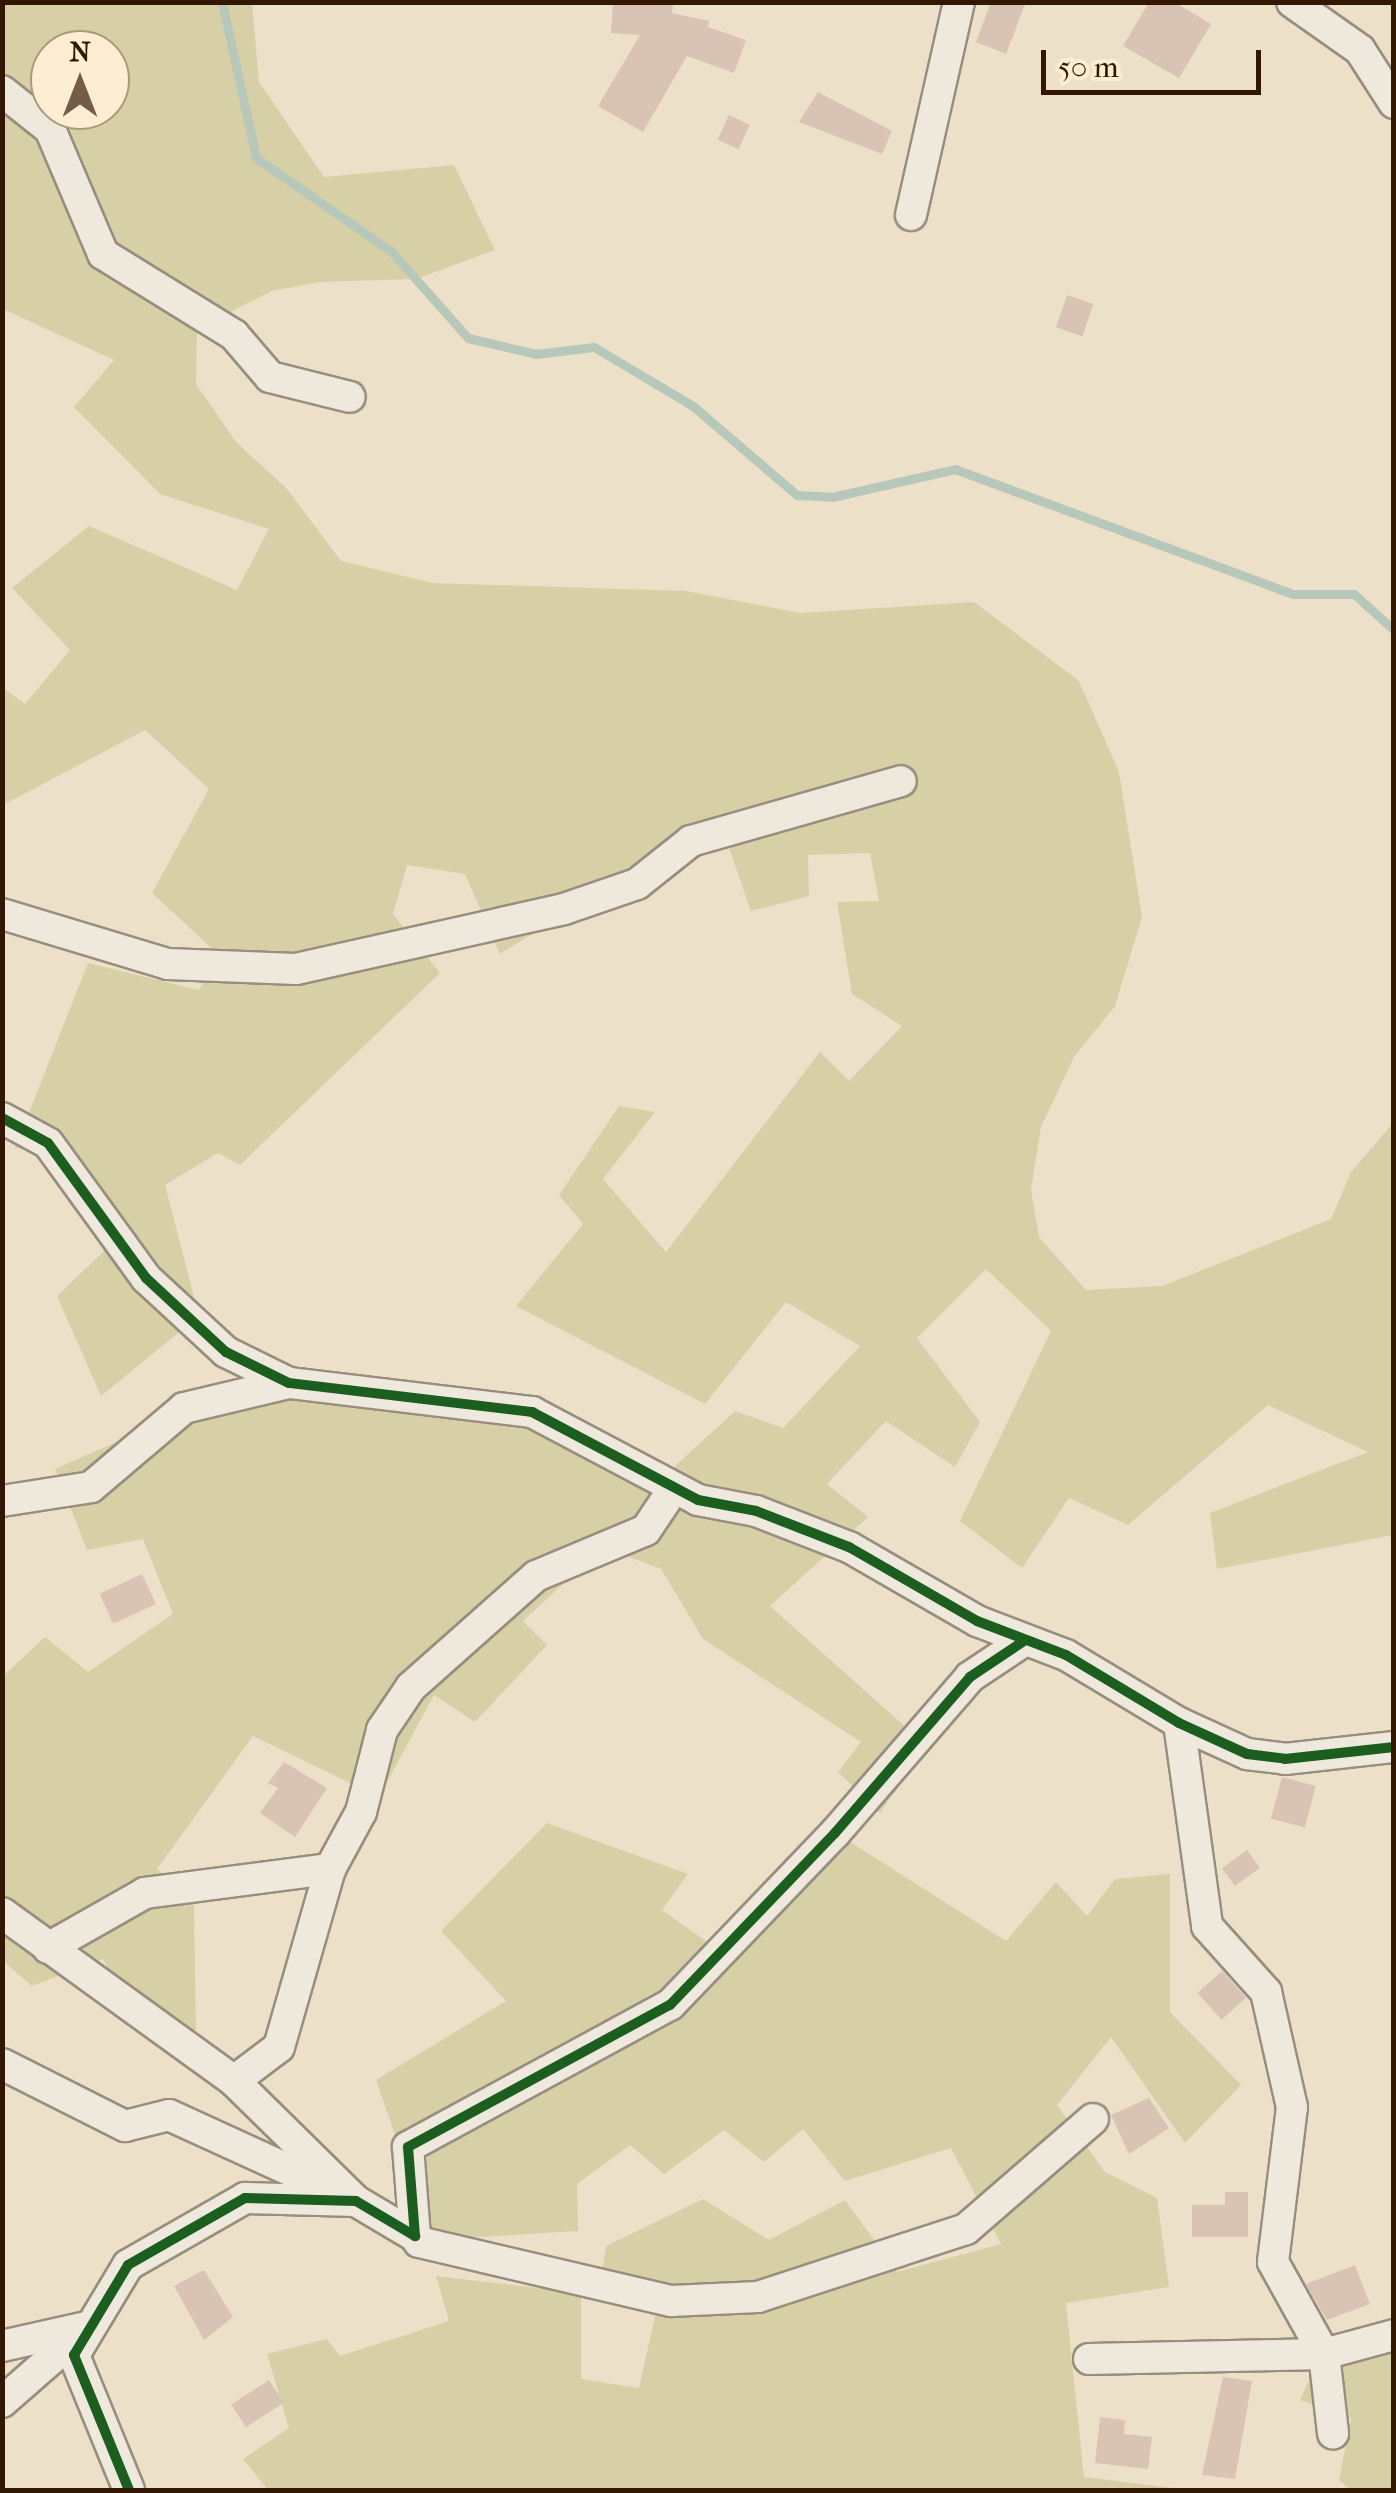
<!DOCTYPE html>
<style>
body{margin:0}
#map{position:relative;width:1396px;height:2493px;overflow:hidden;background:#ede0c9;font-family:"IM FELL French Canon",serif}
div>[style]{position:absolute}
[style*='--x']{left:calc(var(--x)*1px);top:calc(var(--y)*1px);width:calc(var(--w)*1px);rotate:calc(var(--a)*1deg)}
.green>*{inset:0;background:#d7d0a7}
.stream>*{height:9px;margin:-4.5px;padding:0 4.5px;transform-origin:4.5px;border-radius:4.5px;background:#b7c8ba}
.building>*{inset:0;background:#d8c3b5;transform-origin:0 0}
.roads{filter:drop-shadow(2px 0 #988e7e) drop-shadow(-2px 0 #988e7e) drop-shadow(0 2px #988e7e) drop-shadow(0 -2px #988e7e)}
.minor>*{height:30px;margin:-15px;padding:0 15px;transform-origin:15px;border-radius:15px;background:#efe8dd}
.cycleway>*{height:10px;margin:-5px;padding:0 5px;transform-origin:5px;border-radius:5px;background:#1b5e20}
span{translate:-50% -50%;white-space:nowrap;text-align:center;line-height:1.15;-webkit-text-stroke:8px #fdedd2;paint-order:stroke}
.frame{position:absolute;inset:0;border:5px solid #321702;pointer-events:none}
.north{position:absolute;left:30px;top:30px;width:100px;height:100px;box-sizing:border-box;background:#fdedd2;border:2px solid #ac977f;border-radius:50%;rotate:0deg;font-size:28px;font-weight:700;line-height:40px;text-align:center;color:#321702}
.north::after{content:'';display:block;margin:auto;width:35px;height:45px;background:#735d48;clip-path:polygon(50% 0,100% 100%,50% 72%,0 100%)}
.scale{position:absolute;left:1041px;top:50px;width:220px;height:45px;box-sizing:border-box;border:5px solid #321702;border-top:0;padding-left:12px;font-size:30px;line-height:35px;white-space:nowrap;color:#321702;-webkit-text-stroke:8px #fdedd2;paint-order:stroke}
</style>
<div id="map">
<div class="green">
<i style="clip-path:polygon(evenodd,3px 3px,252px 3px,259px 82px,324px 177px,454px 165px,495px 250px,416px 279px,320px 282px,272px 291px,197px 329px,196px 384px,236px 442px,287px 489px,341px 561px,433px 583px,686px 591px,800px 613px,974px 602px,1079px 681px,1119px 772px,1142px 917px,1115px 1006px,1074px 1057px,1041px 1127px,1031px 1190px,1039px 1237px,1086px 1290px,1162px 1286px,1331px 1219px,1351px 1172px,1393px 1123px,1393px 1535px,1217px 1569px,1210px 1513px,1368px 1452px,1268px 1405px,1128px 1525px,1069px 1498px,1022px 1568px,960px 1521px,1051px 1331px,986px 1269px,917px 1338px,980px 1422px,955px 1467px,886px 1421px,827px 1484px,868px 1517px,770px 1606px,927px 1746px,880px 1813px,838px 1772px,861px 1742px,703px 1639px,661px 1569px,603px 1547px,523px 1621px,547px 1645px,475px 1722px,434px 1695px,379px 1797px,253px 1736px,157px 1869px,194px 1902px,196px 2030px,140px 2025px,103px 1959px,32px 1986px,3px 1961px,3px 1676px,45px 1637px,88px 1672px,173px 1614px,143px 1539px,87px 1550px,55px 1469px,239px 1388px,526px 1398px,662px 1478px,735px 1411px,783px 1428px,860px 1346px,786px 1302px,705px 1404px,516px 1306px,583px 1224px,559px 1195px,619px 1106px,655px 1112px,603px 1179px,666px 1252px,820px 1052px,849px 1081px,902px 1026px,852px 994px,837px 902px,879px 901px,870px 853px,808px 855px,809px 896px,751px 911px,724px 834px,648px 863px,500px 954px,465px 874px,407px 865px,393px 914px,440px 973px,240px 1165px,218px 1153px,165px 1185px,199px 1316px,101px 1396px,57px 1296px,126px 1230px,61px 1155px,15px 1148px,88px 963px,199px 990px,219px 955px,152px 893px,209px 789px,145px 730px,3px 805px,3px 688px,25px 704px,70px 650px,12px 588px,89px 526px,237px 590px,269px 529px,160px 494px,74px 407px,114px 360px,3px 309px,3px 3px,50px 50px,110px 50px,110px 110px,50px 110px,50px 50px)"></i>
<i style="clip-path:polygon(547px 1823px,688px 1874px,662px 1910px,730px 1958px,844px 1838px,1006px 1941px,1056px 1882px,1087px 1916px,1115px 1879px,1170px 1874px,1170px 2012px,1241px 2085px,1185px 2143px,1111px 2037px,1057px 2105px,1105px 2172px,1157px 2198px,1169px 2287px,1066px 2303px,1084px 2477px,1189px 2490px,268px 2490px,243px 2459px,289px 2428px,267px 2354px,327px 2339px,340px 2356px,449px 2321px,436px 2276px,581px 2293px,581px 2379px,639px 2388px,656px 2312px,598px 2301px,606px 2246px,703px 2199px,769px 2240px,845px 2200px,897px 2272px,1001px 2244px,951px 2148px,845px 2181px,803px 2129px,764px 2162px,724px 2130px,664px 2174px,630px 2145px,577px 2184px,578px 2231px,432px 2240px,376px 2080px,506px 2001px,441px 1931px)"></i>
<i style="clip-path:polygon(1393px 2341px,1393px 2490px,1351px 2490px,1339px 2480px,1351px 2418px,1300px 2400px,1316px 2365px)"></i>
</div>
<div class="stream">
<i style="--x:222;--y:2;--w:160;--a:77.7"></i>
<i style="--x:256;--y:158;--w:164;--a:34.6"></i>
<i style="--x:391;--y:251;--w:116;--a:48.5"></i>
<i style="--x:468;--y:338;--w:70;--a:13.2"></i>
<i style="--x:536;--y:354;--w:58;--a:-6.9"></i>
<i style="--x:594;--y:347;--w:115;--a:30.8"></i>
<i style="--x:693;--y:406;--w:137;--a:40.6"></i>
<i style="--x:797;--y:495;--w:35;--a:3"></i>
<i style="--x:832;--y:497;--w:126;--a:-12.8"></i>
<i style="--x:955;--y:469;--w:360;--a:20.3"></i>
<i style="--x:1293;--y:594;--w:61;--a:0"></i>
<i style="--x:1354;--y:594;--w:54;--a:42"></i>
</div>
<div class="building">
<i style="clip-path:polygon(613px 2px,673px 4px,672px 13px,709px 21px,708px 27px,746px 40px,734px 73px,687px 56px,643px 132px,598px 106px,640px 35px,611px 33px)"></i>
<i style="clip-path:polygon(991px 2px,1026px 2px,1006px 54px,976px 42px)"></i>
<i style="clip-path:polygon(1149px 2px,1174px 2px,1211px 24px,1179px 78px,1123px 46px)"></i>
<i style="clip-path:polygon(818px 92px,892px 131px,882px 154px,799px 122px)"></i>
<i style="left:729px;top:115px;width:23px;height:27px;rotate:25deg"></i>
<i style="left:1067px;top:295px;width:28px;height:34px;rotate:19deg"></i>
<i style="left:142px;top:1574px;width:33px;height:47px;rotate:65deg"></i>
<i style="clip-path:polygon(284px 1762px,327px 1788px,295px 1837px,260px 1813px,278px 1788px,268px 1783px)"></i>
<i style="left:1282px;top:1777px;width:35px;height:43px;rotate:15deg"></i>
<i style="left:1247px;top:1850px;width:22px;height:31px;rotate:54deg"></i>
<i style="left:1222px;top:1971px;width:36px;height:33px;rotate:48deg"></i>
<i style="clip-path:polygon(1149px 2098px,1169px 2128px,1129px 2154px,1111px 2115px)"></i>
<i style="clip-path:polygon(1225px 2192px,1248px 2192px,1248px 2237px,1192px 2237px,1192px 2205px,1225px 2205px)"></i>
<i style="clip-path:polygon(1355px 2265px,1370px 2304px,1327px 2320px,1306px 2284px)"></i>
<i style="clip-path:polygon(204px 2270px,233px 2317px,204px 2340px,174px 2286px)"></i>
<i style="clip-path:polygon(1223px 2377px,1252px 2381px,1235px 2479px,1202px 2475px)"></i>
<i style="left:269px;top:2380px;width:27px;height:45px;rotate:57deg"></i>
<i style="clip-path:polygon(1100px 2417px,1125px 2420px,1124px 2434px,1152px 2437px,1148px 2469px,1095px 2463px)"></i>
</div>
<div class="roads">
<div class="minor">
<i style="--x:1292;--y:2;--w:83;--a:35.2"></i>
<i style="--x:1360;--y:50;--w:63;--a:57.3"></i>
<i style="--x:2;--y:91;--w:61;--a:38.4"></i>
<i style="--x:50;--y:129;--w:136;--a:67"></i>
<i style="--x:103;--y:254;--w:154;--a:31.7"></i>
<i style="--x:234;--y:335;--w:55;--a:49.4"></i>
<i style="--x:270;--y:377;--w:82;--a:14"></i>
<i style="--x:911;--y:215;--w:218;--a:-77.3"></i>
<i style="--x:2;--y:914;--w:173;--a:16.8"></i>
<i style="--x:168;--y:964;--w:128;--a:2.2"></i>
<i style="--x:296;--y:969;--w:275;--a:-12.6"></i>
<i style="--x:564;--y:909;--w:77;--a:-18.9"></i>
<i style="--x:637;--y:884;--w:69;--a:-38.5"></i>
<i style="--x:691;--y:841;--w:218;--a:-15.9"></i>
<i style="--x:2;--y:1118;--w:52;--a:28.5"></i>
<i style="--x:48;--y:1143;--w:167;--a:54"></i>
<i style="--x:146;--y:1278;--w:109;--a:42.8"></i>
<i style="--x:226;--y:1352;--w:70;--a:26.2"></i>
<i style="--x:289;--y:1383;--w:245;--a:6.8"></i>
<i style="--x:532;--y:1412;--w:188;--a:27.9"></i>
<i style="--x:698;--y:1500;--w:59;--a:10.7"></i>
<i style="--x:756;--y:1511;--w:100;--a:21.2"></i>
<i style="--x:849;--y:1547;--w:148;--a:30"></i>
<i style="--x:977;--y:1621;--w:95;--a:20.9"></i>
<i style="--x:1066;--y:1655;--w:132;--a:31"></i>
<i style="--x:1179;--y:1723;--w:75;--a:24.5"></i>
<i style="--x:1247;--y:1754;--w:38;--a:7"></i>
<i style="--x:1285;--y:1759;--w:110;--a:-6.3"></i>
<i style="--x:2;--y:1501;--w:90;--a:-8.9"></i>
<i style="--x:91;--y:1487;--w:122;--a:-40.3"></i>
<i style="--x:184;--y:1408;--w:108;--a:-13.4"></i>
<i style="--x:1179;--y:1723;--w:205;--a:82.1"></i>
<i style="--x:1207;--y:1926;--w:89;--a:48.2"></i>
<i style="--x:1266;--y:1992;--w:118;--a:77.3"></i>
<i style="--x:1292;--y:2107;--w:156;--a:97"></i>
<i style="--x:1273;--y:2262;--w:105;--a:61"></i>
<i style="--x:1324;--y:2354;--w:80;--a:83.5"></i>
<i style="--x:2;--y:1913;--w:286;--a:35.9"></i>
<i style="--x:234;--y:2081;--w:171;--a:44.5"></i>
<i style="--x:48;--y:1948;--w:112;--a:-29.6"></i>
<i style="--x:145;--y:1893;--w:187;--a:-7.4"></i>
<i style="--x:2;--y:2064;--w:138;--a:26.8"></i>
<i style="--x:125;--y:2126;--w:45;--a:-14"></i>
<i style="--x:169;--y:2115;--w:183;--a:24.6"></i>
<i style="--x:234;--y:2081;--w:56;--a:-37.1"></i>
<i style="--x:279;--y:2047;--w:185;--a:-74"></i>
<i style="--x:330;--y:1869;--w:65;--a:-61.5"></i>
<i style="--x:361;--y:1812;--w:85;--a:-75.6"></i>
<i style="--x:382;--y:1730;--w:52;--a:-56"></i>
<i style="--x:411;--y:1687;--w:167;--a:-41.6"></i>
<i style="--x:536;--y:1576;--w:119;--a:-22.7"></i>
<i style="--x:646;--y:1530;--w:50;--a:-56.3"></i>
<i style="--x:415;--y:2236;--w:7;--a:56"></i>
<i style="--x:419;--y:2242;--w:259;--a:13.2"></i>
<i style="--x:671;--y:2301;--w:87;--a:-2.6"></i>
<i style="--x:758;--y:2297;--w:219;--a:-18.1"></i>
<i style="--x:966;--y:2229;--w:168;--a:-40.9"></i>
<i style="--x:2;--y:2346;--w:86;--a:-12.7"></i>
<i style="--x:1089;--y:2359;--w:235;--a:-1.2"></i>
<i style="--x:1324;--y:2354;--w:73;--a:-15.2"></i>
<i style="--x:2;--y:2402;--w:108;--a:-41.2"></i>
<i style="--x:129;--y:2490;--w:146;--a:-112.2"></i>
<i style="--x:74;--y:2355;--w:105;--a:-59"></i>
<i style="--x:128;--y:2265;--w:135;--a:-29.8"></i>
<i style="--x:245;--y:2198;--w:111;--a:1.5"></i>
<i style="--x:356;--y:2201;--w:69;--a:30.7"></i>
<i style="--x:415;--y:2236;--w:89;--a:-94.5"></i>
<i style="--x:408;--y:2147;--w:298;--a:-28.5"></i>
<i style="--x:670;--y:2005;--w:238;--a:-46.2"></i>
<i style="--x:835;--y:1833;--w:206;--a:-49.1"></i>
<i style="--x:970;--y:1677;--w:65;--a:-33.7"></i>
</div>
</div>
<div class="cycleway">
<i style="--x:2;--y:1118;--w:52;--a:28.5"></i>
<i style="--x:48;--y:1143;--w:167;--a:54"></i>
<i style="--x:146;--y:1278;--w:109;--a:42.8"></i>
<i style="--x:226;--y:1352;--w:70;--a:26.2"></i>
<i style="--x:289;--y:1383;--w:245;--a:6.8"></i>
<i style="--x:532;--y:1412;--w:188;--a:27.9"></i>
<i style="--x:698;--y:1500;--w:59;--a:10.7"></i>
<i style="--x:756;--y:1511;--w:100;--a:21.2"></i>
<i style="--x:849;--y:1547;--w:148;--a:30"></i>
<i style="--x:977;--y:1621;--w:95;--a:20.9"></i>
<i style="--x:1066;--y:1655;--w:132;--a:31"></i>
<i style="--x:1179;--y:1723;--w:75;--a:24.5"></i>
<i style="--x:1247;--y:1754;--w:38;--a:7"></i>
<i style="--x:1285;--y:1759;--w:110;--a:-6.3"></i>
<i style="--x:129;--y:2490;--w:146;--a:-112.2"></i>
<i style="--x:74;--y:2355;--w:105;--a:-59"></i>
<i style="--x:128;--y:2265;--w:135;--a:-29.8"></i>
<i style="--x:245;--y:2198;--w:111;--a:1.5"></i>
<i style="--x:356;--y:2201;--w:69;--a:30.7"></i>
<i style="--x:415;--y:2236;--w:89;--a:-94.5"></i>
<i style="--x:408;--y:2147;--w:298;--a:-28.5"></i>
<i style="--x:670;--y:2005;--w:238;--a:-46.2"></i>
<i style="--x:835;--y:1833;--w:206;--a:-49.1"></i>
<i style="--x:970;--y:1677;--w:65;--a:-33.7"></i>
</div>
<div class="frame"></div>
<div class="north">N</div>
<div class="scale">50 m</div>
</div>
